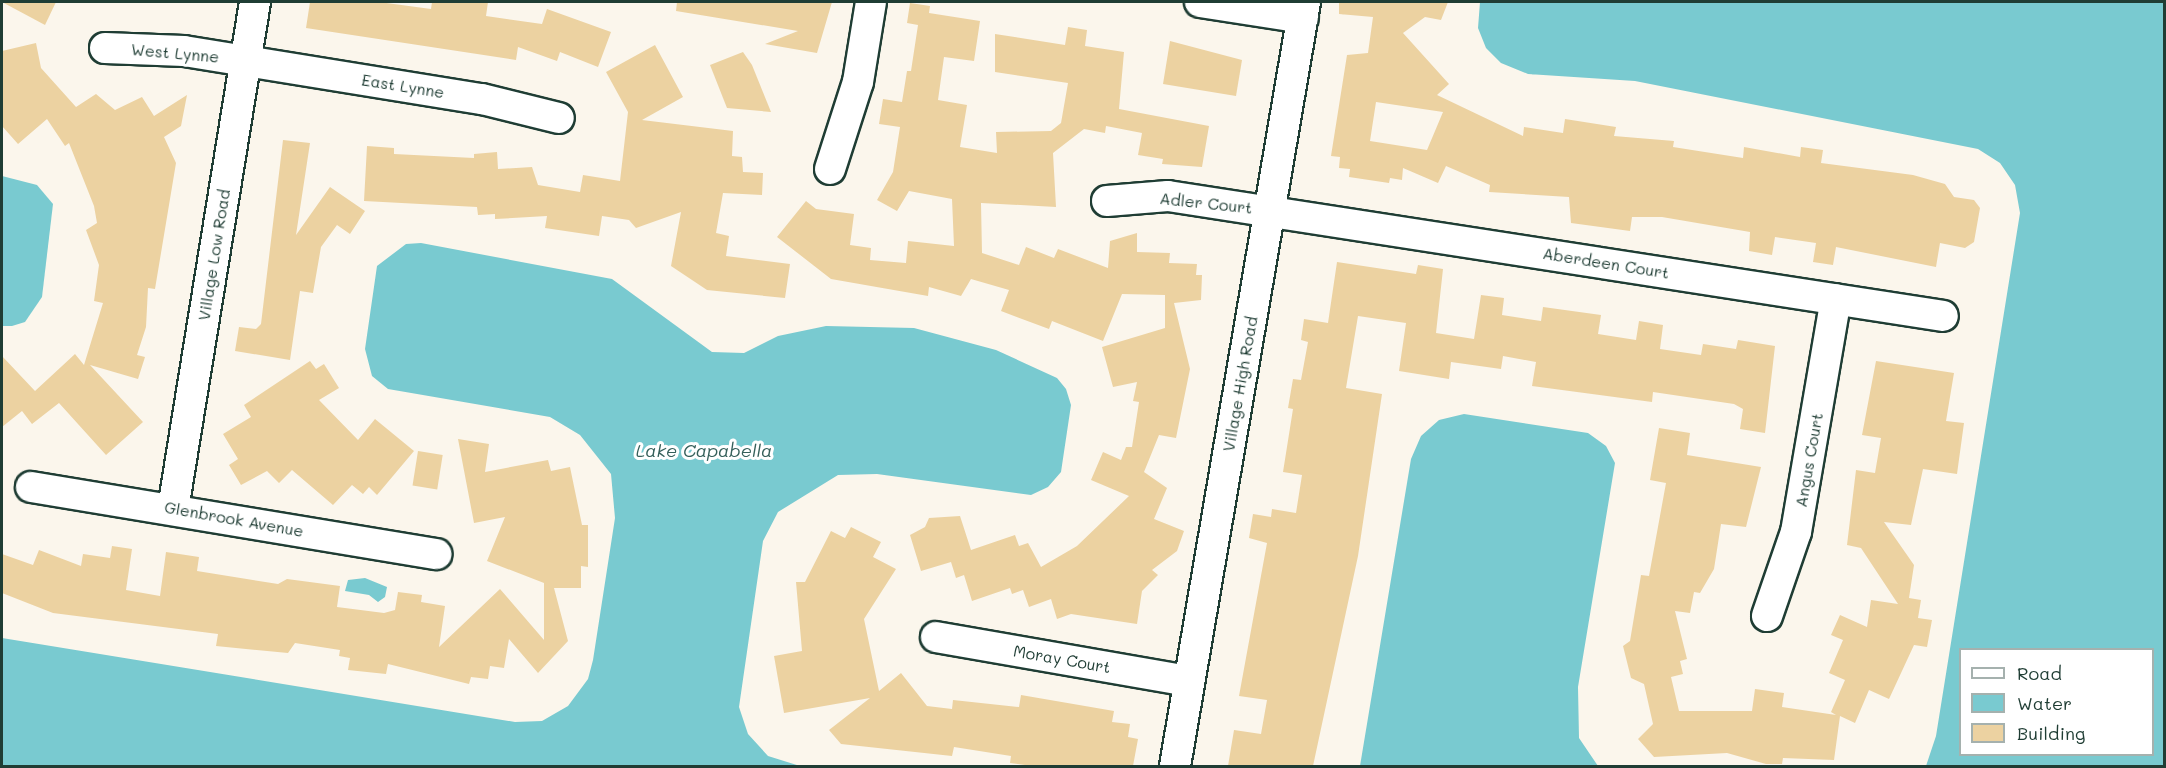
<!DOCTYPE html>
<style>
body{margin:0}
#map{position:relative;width:2166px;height:768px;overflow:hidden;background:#fbf6ec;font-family:Mali,sans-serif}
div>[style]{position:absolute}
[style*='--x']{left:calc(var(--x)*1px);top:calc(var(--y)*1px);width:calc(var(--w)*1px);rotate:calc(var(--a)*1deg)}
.water>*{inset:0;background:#79cad0}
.building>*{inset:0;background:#ecd2a1;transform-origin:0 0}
.roads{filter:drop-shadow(2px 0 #1f3d34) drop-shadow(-2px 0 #1f3d34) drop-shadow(0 2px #1f3d34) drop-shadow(0 -2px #1f3d34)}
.minor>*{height:30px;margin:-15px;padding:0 15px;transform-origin:15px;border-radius:15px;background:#fff}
span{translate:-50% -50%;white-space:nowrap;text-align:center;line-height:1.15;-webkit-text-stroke:6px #fff;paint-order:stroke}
.street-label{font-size:16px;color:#1f3d34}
.water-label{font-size:18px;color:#36605b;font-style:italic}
.frame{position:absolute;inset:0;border:3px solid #1f3d34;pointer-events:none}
.legend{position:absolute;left:1959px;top:648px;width:195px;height:108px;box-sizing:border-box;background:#fff;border:2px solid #a5b1ae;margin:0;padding:8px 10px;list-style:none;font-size:18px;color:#1f3d34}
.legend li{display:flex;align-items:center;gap:12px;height:30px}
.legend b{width:30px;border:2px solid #a5b1ae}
</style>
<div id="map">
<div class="water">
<i style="clip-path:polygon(evenodd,1480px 2px,2164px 2px,2164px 766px,1926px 766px,1936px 736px,2020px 213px,2015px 185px,2000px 163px,1978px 149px,1635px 81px,1528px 74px,1501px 63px,1486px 48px,1478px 28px,1480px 2px,1960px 650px,2152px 650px,2152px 754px,1960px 754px,1960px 650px)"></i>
<i style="clip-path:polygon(2px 176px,37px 185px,53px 204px,42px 297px,25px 322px,12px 326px,2px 326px)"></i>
<i style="clip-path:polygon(421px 243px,612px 279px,712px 352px,744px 353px,778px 336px,826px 326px,914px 328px,996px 350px,1057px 378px,1066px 389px,1071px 405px,1061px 472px,1048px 487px,1031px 495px,877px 474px,838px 475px,778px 512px,763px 541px,739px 707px,748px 734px,768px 756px,800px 766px,2px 766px,2px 638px,515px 722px,542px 721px,568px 706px,588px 679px,593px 660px,615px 518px,611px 474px,580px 435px,550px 417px,388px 389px,372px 376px,365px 349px,377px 266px,406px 244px)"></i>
<i style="clip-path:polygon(1464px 414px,1588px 433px,1606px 446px,1615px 463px,1578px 687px,1579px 738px,1598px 766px,1360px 766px,1411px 459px,1421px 436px,1439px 420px)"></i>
<i style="clip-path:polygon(365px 578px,387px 587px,385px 597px,378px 602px,369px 595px,345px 591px,348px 580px)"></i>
</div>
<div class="building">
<i style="clip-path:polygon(2px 2px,56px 2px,45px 25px)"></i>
<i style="clip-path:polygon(310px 2px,379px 2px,431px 9px,432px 2px,488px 2px,486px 16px,542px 24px,547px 9px,611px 32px,598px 67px,560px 52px,557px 61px,518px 47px,516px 60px,306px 28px)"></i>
<i style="clip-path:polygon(677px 2px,832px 2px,817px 53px,765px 44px,798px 31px,676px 11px)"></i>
<i style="clip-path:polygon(evenodd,1339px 2px,1448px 2px,1441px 20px,1425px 17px,1403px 33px,1449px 84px,1437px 95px,1523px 136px,1524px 127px,1563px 133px,1565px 119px,1616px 127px,1614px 136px,1674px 141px,1673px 147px,1743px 158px,1744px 147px,1800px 157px,1801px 147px,1823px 150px,1821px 163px,1913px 175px,1945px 184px,1954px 197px,1974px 200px,1980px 208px,1974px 242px,1965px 248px,1940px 243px,1936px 267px,1836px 247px,1833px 265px,1813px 262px,1816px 243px,1775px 237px,1772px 255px,1749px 251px,1750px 232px,1662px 217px,1632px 217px,1630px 231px,1571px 223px,1569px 197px,1489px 192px,1490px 185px,1446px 166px,1438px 183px,1403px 168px,1402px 180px,1390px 178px,1389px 183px,1349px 177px,1350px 169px,1339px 168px,1340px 157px,1331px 156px,1347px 55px,1368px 53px,1373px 17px,1339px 14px,1339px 2px,1376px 102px,1443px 112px,1427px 150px,1370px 141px,1376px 102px)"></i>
<i style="clip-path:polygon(910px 3px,930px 6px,929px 13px,980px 21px,974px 61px,944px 57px,938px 100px,967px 105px,960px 147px,997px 153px,996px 132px,1051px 131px,1061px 123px,1068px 83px,995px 72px,995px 34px,1065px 45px,1068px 27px,1087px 30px,1085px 46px,1124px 52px,1119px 109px,1209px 126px,1202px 167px,1162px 164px,1163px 159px,1138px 155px,1142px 133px,1106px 126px,1105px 133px,1084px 129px,1053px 153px,1056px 207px,981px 203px,982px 253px,1019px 265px,1026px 247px,1054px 258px,1058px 249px,1108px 268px,1110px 241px,1137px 233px,1137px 252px,1170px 253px,1169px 263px,1197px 264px,1196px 275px,1202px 275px,1201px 300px,1174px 303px,1190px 369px,1176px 438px,1159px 435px,1144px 472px,1167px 488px,1154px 519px,1184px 531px,1177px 551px,1152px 570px,1158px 575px,1142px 591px,1137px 624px,1071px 614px,1057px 619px,1051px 599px,1029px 607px,1023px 590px,1012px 594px,1010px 588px,972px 601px,964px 575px,956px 578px,951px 562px,921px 571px,910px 535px,925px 527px,929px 518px,960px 516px,971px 550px,1015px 535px,1019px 546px,1028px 543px,1041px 567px,1077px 546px,1129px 496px,1091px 480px,1103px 452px,1121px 460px,1126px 447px,1132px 447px,1139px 402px,1133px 401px,1137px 382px,1113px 387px,1102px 347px,1165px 328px,1165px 295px,1122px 294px,1103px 341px,1052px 321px,1049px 329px,1001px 311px,1009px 290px,971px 279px,961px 296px,929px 287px,928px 296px,831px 279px,777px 237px,806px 201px,816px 209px,854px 214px,850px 245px,871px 248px,870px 260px,906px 263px,908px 241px,954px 246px,952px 199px,909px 191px,897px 211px,877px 200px,893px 172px,900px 127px,879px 124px,883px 99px,902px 102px,907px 71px,911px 71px,918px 25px,907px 23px)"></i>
<i style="clip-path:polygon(1170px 41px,1242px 60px,1236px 96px,1163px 84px)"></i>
<i style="clip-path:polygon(36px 43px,41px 68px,76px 107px,96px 94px,115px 110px,142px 97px,154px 116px,187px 95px,181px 126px,164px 137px,176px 163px,155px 289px,148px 288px,146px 327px,137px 355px,145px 357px,138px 379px,90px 365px,143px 422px,106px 455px,59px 403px,32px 424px,22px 411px,2px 427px,2px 356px,35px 391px,75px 354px,84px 365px,103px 303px,94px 301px,99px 265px,86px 230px,97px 223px,94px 206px,69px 143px,65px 146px,47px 119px,18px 144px,2px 126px,2px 51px)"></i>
<i style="clip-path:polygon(655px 45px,683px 97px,642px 120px,733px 131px,732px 156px,742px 157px,743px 172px,763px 173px,762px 195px,723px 193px,716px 233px,729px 236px,726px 256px,790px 264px,785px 298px,707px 290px,671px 266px,681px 212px,636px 228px,629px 220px,602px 216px,599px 236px,545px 228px,547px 216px,495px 219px,495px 214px,478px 215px,477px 207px,364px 201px,367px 146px,394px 148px,394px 154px,474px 158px,474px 154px,497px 152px,498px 169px,532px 167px,538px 185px,580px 192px,583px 175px,620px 181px,628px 112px,606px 72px)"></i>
<i style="clip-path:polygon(743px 52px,752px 65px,771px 112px,727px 108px,710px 65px)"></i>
<i style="clip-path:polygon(283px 140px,310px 143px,296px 235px,330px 187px,365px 211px,350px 234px,337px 225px,321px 247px,313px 293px,300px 291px,290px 360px,235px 351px,239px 327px,256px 329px,261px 324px)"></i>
<i style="clip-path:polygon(1337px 262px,1416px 274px,1418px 265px,1443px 269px,1436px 333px,1474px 339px,1481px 295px,1504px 298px,1502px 315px,1541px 321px,1543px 307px,1601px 315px,1598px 334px,1636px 340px,1639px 321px,1663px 325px,1660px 349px,1701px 355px,1703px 344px,1736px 349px,1738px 340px,1775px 346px,1765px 433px,1740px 429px,1743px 409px,1734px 404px,1653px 392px,1652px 402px,1532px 386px,1536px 362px,1503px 356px,1501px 369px,1451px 362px,1449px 379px,1399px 371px,1406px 323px,1358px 316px,1346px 388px,1382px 394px,1358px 556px,1313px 766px,1228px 766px,1234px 730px,1261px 734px,1267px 700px,1239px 696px,1267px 543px,1249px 538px,1253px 514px,1271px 517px,1272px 509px,1296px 513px,1302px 475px,1283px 472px,1293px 409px,1288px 408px,1293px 379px,1301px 380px,1308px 342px,1301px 340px,1304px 319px,1328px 323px)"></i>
<i style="clip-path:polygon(310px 361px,316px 369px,324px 364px,339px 388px,319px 400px,358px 440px,375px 419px,414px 451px,377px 495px,369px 487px,363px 494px,352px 485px,333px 505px,292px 470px,279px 483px,267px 471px,241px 485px,229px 465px,238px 459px,223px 434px,251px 417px,244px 405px)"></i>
<i style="clip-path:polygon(1876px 361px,1954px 373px,1946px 421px,1964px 423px,1957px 474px,1923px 469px,1911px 525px,1884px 522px,1914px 565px,1909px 598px,1921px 600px,1918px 618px,1932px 620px,1927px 647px,1914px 645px,1889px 699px,1869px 690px,1855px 723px,1840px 716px,1834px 760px,1783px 758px,1782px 764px,1766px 764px,1727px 753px,1654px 757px,1638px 739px,1653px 724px,1644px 684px,1631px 678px,1623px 646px,1630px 641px,1641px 575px,1649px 576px,1666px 483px,1650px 480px,1659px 428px,1690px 433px,1687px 455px,1761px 467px,1746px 527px,1721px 524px,1714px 569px,1700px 593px,1694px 592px,1690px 613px,1675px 611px,1687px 659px,1680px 661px,1683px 674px,1671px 677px,1679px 711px,1752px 711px,1755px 689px,1784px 693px,1782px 707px,1836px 715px,1831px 712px,1845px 680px,1829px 673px,1843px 640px,1831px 635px,1840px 615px,1867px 627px,1871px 600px,1898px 604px,1861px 548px,1847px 545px,1856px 470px,1875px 473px,1881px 438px,1862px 435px)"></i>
<i style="clip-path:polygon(458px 439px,489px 444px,485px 472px,548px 460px,551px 471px,570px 467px,582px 525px,588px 525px,588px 567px,581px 566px,581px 588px,554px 588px,568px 641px,538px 673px,509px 639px,504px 668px,490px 666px,488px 679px,471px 677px,469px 684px,388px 664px,386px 674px,348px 670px,350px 658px,339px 656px,340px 650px,295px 643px,288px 653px,216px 646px,218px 634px,53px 613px,2px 593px,2px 554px,33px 565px,39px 550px,81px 566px,83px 554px,110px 558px,112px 546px,132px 549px,126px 590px,160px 596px,166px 552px,199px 557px,197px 571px,278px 584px,287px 579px,340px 586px,337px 607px,384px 613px,395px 610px,398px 592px,422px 595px,421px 602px,445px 606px,439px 647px,500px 589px,544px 640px,544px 583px,487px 561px,505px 517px,474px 523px)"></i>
<i style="left:418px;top:451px;width:25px;height:35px;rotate:9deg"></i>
<i style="clip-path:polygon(851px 527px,881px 542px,873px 557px,896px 569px,864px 619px,879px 691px,901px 673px,927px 706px,952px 709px,953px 700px,1019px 707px,1021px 695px,1114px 711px,1112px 722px,1130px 724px,1128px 737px,1138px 739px,1133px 766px,1032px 766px,1010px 763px,1011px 756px,954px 747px,952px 756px,841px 744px,829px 730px,870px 698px,784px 713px,774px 656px,802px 651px,796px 582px,805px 582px,831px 531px,845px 538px)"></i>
</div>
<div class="roads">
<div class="minor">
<i style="--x:1200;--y:2;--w:104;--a:8.8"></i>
<i style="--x:105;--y:48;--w:79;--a:2.2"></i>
<i style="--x:184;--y:51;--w:302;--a:9.2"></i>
<i style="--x:482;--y:99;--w:79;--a:13.9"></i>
<i style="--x:830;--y:169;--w:91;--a:-72.2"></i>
<i style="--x:858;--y:82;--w:81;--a:-80.8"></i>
<i style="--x:1107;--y:201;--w:61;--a:-4.7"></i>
<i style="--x:1168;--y:196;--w:784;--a:8.8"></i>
<i style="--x:31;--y:487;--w:411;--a:9.4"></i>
<i style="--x:173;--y:509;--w:514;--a:-80.81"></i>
<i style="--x:1767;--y:616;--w:89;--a:-71"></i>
<i style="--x:1796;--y:532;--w:236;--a:-80.3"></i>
<i style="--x:936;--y:637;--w:257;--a:9.9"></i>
<i style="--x:1175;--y:766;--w:775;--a:-80.34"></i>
</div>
</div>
<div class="street-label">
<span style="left:175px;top:53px;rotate:5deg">West Lynne</span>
<span style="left:403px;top:86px;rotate:9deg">East Lynne</span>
<span style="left:1206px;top:203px;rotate:6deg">Adler Court</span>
<span style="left:214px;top:255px;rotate:-81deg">Village Low Road</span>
<span style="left:1606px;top:263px;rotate:9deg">Aberdeen Court</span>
<span style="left:1240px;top:384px;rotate:-80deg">Village High Road</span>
<span style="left:1809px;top:460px;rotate:-80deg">Angus Court</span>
<span style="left:234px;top:519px;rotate:10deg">Glenbrook Avenue</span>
<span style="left:1062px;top:659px;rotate:10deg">Moray Court</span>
</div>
<div class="water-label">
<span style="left:704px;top:450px">Lake Capabella</span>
</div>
<div class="frame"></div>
<ul class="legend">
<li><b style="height:8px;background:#fff"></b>Road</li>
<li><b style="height:16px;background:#79cad0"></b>Water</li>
<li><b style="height:16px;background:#ecd2a1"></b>Building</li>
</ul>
</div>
